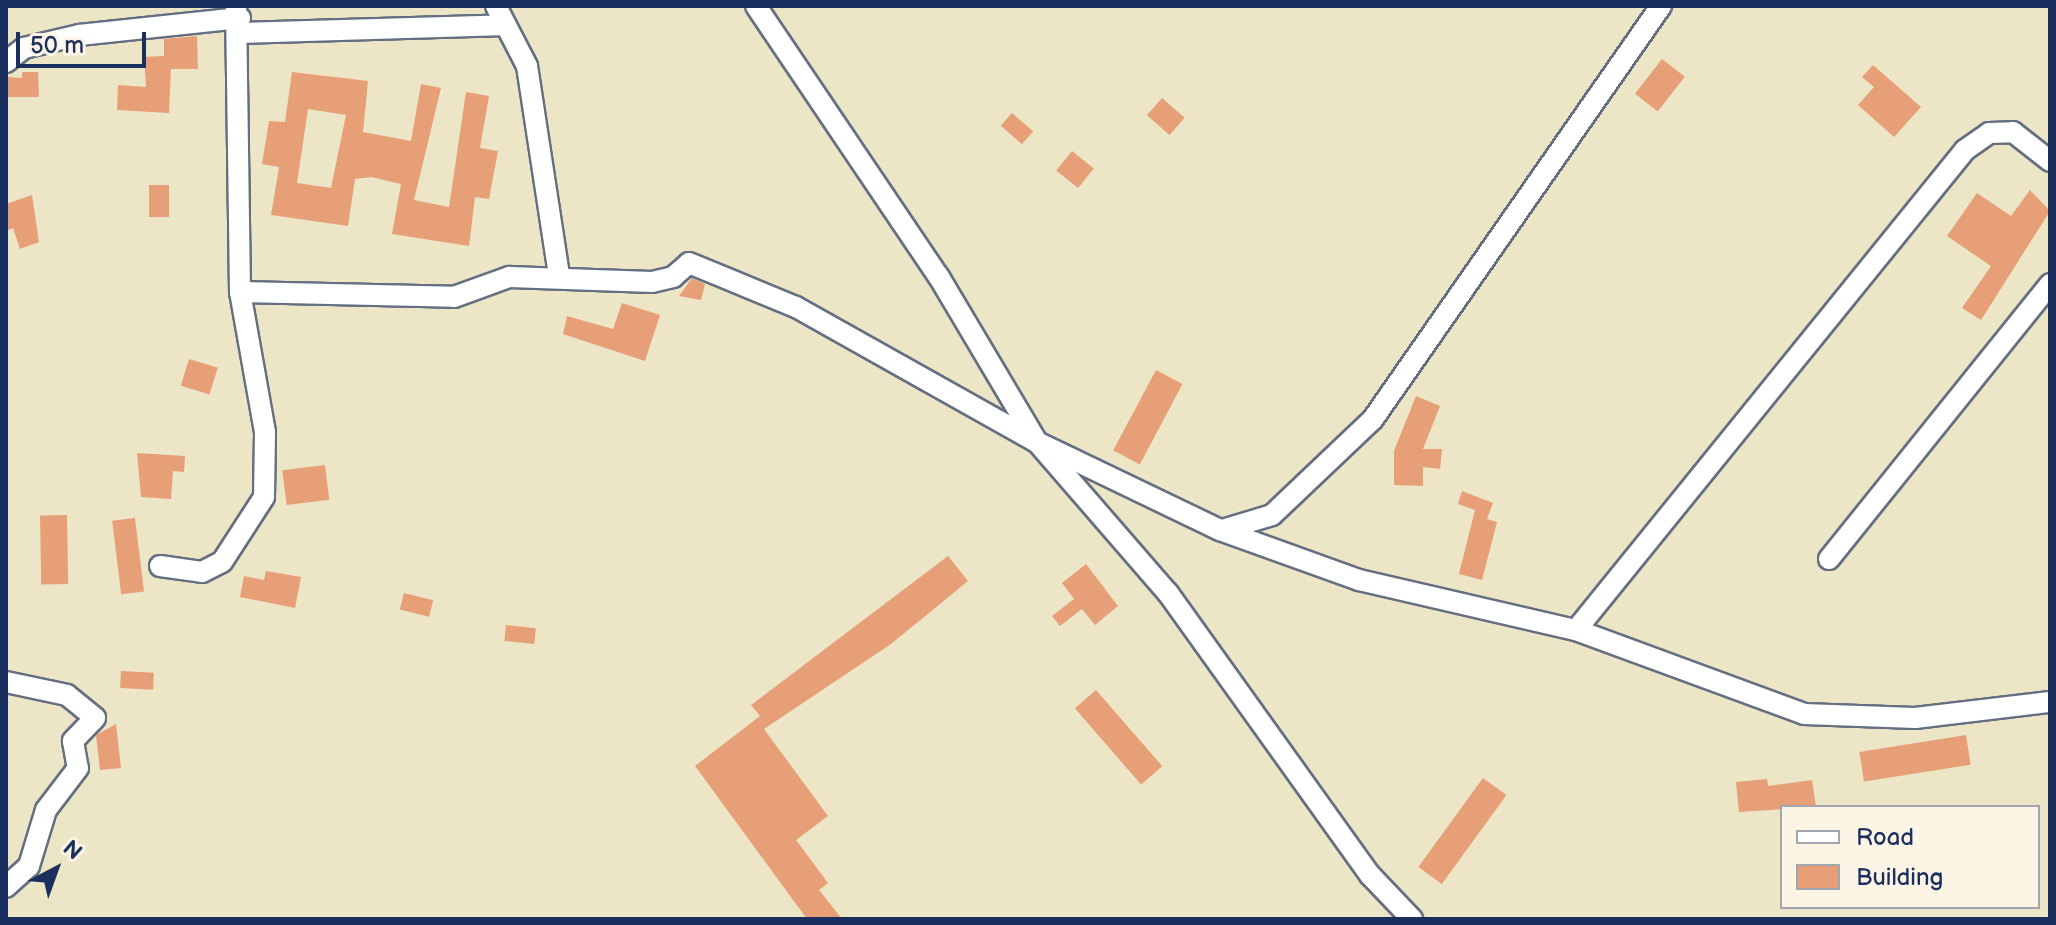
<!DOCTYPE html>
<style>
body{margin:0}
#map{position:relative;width:2056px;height:925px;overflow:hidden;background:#ece5c6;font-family:"Balsamiq Sans",sans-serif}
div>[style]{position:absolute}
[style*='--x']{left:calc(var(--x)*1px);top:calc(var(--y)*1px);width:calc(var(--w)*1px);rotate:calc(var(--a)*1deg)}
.building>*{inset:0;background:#e79f78;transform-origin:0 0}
.roads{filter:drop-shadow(2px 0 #646f82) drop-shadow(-2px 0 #646f82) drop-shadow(0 2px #646f82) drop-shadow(0 -2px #646f82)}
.minor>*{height:20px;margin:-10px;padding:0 10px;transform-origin:10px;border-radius:10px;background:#fff}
span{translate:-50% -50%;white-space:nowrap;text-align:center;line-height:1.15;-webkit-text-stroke:6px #fcf5e5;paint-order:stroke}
.frame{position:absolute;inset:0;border:8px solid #1b2f5e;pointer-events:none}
.legend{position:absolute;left:1780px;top:805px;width:260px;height:104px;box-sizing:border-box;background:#fcf5e5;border:2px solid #a2a6af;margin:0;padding:10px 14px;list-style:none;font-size:24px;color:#1b2f5e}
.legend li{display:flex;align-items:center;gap:16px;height:40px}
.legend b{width:40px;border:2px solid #a2a6af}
.north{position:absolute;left:16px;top:829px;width:80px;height:80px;-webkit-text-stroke:6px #fcf5e5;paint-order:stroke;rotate:41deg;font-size:22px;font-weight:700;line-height:32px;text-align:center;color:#1b2f5e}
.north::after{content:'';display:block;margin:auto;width:28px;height:36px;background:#1b2f5e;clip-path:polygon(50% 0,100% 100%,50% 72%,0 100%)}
.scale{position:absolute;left:16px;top:32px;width:130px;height:36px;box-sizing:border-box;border:4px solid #1b2f5e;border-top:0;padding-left:10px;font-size:24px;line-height:28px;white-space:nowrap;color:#1b2f5e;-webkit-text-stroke:6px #fcf5e5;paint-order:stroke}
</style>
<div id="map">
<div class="building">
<i style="clip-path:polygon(197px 36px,198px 69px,171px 69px,169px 113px,117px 110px,118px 85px,146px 87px,144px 57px,164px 56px,164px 39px)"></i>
<i style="left:1662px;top:59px;width:29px;height:44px;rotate:38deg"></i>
<i style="clip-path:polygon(1873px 65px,1921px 107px,1894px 137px,1858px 105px,1874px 87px,1862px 77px)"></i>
<i style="clip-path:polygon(22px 72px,38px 72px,39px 97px,6px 97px,8px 77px,22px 78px)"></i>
<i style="clip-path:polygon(evenodd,292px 72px,368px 81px,363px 132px,411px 141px,421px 84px,441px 88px,414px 200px,449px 207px,466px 92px,489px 96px,480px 148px,498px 151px,489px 199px,475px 197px,469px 246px,392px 234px,401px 184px,371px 177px,355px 179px,348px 226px,271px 215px,279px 167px,262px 164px,269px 121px,285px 122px,292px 72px,308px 109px,346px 115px,331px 188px,297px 183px,308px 109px)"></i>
<i style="left:1162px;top:98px;width:30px;height:23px;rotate:41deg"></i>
<i style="left:1012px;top:113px;width:28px;height:17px;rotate:41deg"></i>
<i style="left:1072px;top:151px;width:28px;height:25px;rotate:39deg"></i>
<i style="left:149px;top:185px;width:20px;height:32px"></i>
<i style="clip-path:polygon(2030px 190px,2050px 211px,1981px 320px,1962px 308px,1991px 266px,1947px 236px,1977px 193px,2011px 216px)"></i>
<i style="clip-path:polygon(32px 195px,39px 242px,20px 249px,13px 228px,6px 231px,6px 204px)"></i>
<i style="clip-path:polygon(692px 278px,705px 284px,701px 300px,679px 296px)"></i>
<i style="clip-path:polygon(622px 303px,660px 315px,645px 361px,563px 334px,567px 316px,613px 329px)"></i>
<i style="left:189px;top:359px;width:30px;height:28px;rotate:17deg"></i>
<i style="left:1156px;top:370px;width:30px;height:91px;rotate:28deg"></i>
<i style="clip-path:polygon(1416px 396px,1440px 406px,1423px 449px,1442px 449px,1440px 469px,1423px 467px,1423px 486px,1394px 485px,1394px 451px)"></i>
<i style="clip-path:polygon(137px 453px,185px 456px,184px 472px,173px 471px,171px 499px,141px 497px)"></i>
<i style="left:325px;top:465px;width:35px;height:43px;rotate:83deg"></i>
<i style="clip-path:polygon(1462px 491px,1493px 503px,1487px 519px,1497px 522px,1482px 580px,1459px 574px,1475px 510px,1458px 504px)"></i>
<i style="left:67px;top:515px;width:69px;height:27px;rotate:89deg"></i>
<i style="left:135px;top:518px;width:74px;height:23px;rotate:83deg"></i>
<i style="clip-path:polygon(948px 556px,968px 581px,891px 644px,764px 729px,828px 816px,796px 840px,828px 883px,819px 890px,842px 919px,807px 919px,695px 766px,760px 716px,751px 705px)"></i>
<i style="clip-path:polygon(1086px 564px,1118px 606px,1095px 625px,1082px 609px,1060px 626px,1052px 616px,1074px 599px,1062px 583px)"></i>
<i style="clip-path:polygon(266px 571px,301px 577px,295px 608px,240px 597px,244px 576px,264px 580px)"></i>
<i style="left:404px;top:593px;width:30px;height:17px;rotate:14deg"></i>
<i style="left:506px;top:625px;width:30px;height:16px;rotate:6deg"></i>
<i style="left:121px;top:671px;width:33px;height:17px;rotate:3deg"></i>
<i style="left:1096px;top:690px;width:101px;height:28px;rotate:49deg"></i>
<i style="clip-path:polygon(116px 724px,121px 768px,100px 770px,96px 735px)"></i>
<i style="left:1966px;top:735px;width:30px;height:108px;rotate:81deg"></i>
<i style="left:1483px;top:778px;width:29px;height:110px;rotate:36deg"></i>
<i style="clip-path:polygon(1767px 779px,1768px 786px,1812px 780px,1816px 807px,1739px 812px,1736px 782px)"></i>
</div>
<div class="roads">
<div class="minor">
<i style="--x:496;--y:6;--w:68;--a:62.7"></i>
<i style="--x:527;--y:66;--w:210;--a:81.3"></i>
<i style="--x:756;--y:6;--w:327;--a:56"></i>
<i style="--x:939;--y:277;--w:192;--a:59.3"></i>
<i style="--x:1037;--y:442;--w:200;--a:49.1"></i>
<i style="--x:1168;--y:593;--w:347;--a:54.4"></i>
<i style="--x:1370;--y:875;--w:61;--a:46.3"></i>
<i style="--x:241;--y:33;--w:264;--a:-1.7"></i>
<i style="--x:6;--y:62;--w:23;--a:-38"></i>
<i style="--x:24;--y:48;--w:57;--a:-13.3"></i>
<i style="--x:79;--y:35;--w:162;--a:-6"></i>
<i style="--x:240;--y:292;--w:214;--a:1.3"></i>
<i style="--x:454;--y:297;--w:59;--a:-20"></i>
<i style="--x:509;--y:277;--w:143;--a:2"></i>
<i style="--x:652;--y:282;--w:22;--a:-13"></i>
<i style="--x:673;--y:277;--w:21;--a:-41"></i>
<i style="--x:689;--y:263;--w:116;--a:22.4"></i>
<i style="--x:796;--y:307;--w:276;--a:29.3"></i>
<i style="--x:1037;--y:442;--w:203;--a:25.7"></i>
<i style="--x:1220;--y:530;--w:148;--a:19.8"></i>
<i style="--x:1359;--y:580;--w:223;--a:13"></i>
<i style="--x:1576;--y:630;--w:243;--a:20.2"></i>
<i style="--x:1804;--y:714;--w:111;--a:2.1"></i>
<i style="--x:1915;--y:718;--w:136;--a:-6.8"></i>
<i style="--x:1222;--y:530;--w:52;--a:-16.7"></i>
<i style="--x:1272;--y:515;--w:139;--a:-43.5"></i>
<i style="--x:1373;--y:419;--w:504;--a:-55.11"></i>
<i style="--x:1829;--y:559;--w:353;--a:-51.2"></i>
<i style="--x:160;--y:566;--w:42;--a:8.1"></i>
<i style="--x:202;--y:572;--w:22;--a:-27"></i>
<i style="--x:222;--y:562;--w:77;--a:-57.1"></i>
<i style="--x:264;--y:497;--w:65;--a:-89.1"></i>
<i style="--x:265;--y:432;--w:142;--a:-100.1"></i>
<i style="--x:240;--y:292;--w:286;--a:-90.8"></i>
<i style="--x:1576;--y:630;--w:618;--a:-50.98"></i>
<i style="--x:1965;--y:150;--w:29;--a:-35"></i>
<i style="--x:1989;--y:133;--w:24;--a:-2"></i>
<i style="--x:2013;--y:132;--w:47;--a:38.1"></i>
<i style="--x:6;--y:682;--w:62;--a:12"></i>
<i style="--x:67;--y:695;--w:36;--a:39"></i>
<i style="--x:95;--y:718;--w:32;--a:134"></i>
<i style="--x:73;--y:741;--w:27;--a:80"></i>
<i style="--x:78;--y:768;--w:53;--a:127.3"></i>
<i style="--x:46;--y:810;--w:59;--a:106.9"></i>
<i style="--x:29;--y:866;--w:31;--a:138"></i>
</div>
</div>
<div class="frame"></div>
<ul class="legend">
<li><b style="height:10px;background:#fff"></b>Road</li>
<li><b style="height:22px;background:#e79f78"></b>Building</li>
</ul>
<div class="north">N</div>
<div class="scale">50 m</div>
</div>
